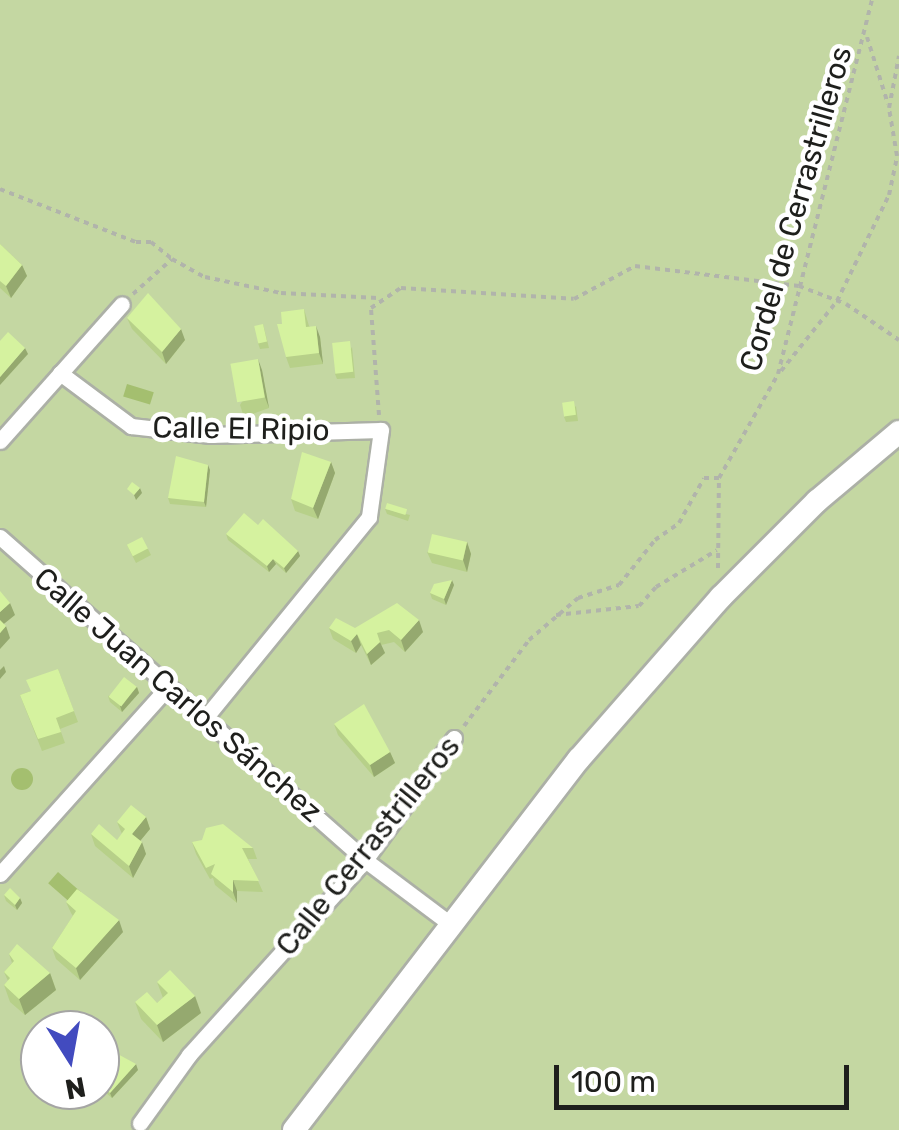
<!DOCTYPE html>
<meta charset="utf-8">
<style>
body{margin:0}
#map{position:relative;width:899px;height:1130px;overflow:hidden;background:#f7fbf0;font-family:Rubik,sans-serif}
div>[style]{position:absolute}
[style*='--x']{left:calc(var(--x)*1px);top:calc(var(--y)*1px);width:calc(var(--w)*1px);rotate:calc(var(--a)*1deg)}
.green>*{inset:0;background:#c4d7a2}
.water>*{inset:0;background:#a4bf6f;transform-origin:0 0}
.round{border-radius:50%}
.path>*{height:4px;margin-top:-2px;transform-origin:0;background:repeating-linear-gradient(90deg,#b1b4ab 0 5px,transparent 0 10px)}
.roads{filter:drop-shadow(2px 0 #acb0a6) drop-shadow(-2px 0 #acb0a6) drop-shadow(0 2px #acb0a6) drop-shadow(0 -2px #acb0a6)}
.street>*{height:15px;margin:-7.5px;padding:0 7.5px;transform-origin:7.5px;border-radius:7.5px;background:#fff}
.secondary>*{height:22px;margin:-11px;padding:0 11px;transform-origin:11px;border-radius:11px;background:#fff}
.wall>*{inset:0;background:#b7d089}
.shaded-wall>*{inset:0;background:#95a96f}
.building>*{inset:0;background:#d5f29f;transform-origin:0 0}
span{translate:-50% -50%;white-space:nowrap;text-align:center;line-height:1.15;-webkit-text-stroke:9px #fff;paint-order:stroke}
.street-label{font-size:30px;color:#1e1f1c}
.north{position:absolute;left:20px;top:1010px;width:100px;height:100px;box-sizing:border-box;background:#fff;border:2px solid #a5a5a4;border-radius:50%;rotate:169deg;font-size:28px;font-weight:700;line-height:40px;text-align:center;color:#1e1f1c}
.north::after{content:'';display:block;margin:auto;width:35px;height:45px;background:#424bbf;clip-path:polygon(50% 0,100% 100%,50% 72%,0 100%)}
.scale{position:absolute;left:554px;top:1065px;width:295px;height:45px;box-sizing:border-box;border:5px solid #1e1f1c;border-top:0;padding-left:12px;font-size:30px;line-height:35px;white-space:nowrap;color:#1e1f1c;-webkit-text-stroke:8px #fff;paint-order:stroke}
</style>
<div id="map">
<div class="green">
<i style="clip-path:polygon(evenodd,0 0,899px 0,899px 1130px,0 1130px,0 0,40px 1030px,100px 1030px,100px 1090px,40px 1090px,40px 1030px)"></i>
</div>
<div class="water">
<i style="left:127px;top:384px;width:28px;height:13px;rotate:17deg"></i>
<i class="round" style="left:11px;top:768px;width:22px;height:22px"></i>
<i style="left:58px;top:872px;width:30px;height:15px;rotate:41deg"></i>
</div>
<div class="path">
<i style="--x:867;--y:37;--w:70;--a:72.6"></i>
<i style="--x:0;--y:189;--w:146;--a:21.3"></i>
<i style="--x:136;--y:242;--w:15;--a:0"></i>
<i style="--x:151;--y:242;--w:27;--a:39"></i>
<i style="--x:133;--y:294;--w:52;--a:-41.9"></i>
<i style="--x:172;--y:259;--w:38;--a:29"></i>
<i style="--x:205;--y:277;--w:78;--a:11.9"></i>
<i style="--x:281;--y:293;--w:97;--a:3"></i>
<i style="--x:781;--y:371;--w:90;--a:-51.3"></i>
<i style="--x:837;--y:301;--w:118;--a:-63.9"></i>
<i style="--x:889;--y:195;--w:40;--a:-78"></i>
<i style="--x:897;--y:156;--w:49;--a:-99.5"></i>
<i style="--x:889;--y:108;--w:53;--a:-79.1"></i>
<i style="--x:379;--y:415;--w:107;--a:-94.3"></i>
<i style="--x:371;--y:308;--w:36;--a:-34"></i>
<i style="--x:401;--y:288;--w:173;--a:3.6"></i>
<i style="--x:574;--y:299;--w:69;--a:-28.4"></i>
<i style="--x:635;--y:266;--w:165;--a:7"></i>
<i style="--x:799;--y:286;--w:50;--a:21"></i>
<i style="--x:846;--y:304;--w:64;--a:34.2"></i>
<i style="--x:718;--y:568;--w:90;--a:-89.4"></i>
<i style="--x:719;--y:478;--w:120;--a:-60.4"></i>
<i style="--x:778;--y:374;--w:386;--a:-75.9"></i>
<i style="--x:556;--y:615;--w:83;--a:-6.2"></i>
<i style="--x:639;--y:606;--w:25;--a:-48"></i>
<i style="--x:656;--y:587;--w:71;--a:-31.2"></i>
<i style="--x:464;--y:726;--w:108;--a:-52.9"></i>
<i style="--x:529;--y:640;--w:65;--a:-40.6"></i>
<i style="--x:578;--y:598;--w:43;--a:-17.6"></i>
<i style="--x:619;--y:585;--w:58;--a:-51.3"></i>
<i style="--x:655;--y:540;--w:29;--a:-35"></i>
<i style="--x:679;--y:523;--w:51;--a:-60.9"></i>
<i style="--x:704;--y:478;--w:15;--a:0"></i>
</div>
<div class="roads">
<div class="street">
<i style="--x:60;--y:373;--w:89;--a:36.7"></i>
<i style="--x:131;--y:426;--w:80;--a:6.5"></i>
<i style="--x:210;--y:435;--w:171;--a:-1.7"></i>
<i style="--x:381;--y:430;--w:88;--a:97.9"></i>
<i style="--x:369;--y:517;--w:259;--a:129.2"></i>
<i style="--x:0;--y:441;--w:183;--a:-48.3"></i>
<i style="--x:0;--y:537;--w:487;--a:41.5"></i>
<i style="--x:365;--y:860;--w:110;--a:36.9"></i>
<i style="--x:0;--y:874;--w:251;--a:-48.1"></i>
<i style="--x:140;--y:1123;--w:84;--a:-54.2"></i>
<i style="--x:189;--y:1055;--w:263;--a:-47.9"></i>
<i style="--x:365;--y:860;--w:151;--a:-53.9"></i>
</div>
<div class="secondary">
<i style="--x:294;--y:1130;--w:468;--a:-52.5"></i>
<i style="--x:579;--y:759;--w:215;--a:-48.8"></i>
<i style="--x:721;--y:597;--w:136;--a:-45"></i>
<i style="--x:817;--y:501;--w:107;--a:-40.1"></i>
</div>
</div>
<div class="wall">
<i style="clip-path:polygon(0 244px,22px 265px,27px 276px,11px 298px,0 288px)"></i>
<i style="clip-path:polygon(304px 309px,309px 326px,320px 337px,323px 364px,290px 368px,286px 357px,282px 324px)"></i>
<i style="clip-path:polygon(127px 318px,185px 340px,166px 364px,132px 329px)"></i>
<i style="clip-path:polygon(263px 324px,269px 348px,260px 349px,258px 343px)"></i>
<i style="clip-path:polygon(352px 347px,355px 378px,337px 379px,335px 374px)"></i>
<i style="clip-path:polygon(262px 370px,269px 408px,244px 417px,240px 405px)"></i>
<i style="clip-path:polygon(576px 406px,578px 421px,566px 422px,564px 417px)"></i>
<i style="clip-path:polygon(331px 462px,335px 473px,318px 519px,295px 511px,291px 499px)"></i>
<i style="clip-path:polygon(210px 470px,206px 507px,170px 504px,168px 498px)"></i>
<i style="clip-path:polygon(385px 509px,410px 515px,408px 521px,387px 514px)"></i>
<i style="clip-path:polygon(258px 525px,298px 551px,300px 556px,286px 573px,276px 564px,269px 572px,228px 540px,226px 534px)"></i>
<i style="clip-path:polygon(467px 542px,471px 554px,467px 572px,432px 563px,427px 552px)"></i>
<i style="clip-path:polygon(127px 545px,148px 549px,151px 555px,136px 563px)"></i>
<i style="clip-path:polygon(454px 585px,446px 605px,432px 599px,430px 593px)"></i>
<i style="clip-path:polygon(329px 628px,355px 628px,423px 632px,405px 652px,394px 642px,381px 645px,385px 653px,371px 665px,361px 645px,356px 653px,333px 639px)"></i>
<i style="clip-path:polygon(58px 669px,78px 722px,60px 729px,65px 743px,42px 751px,20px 695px,31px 691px)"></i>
<i style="clip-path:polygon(137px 687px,139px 693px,122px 712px,110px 702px,108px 696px)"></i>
<i style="clip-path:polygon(334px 724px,390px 752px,395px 763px,374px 777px,338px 735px)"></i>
<i style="clip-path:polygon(146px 817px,150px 829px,140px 841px,146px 854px,133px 878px,95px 846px,91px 834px,117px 840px,122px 834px,117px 822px)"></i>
<i style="clip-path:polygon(192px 842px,253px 848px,257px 859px,248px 859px,263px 892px,237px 891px,237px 903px,215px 885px,213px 878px,210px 879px,196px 854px)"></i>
<i style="clip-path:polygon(4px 895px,20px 898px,22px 903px,17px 910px,6px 901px)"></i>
<i style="clip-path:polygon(66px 902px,123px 932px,80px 980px,56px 959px,52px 948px,73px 916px,71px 913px)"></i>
<i style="clip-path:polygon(9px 954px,50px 973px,56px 990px,25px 1015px,10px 1002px,4px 985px,8px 981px,4px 972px,12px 963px)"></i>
<i style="clip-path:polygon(157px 982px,201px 1013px,163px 1042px,141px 1019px,135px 1002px,157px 1003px,163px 998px)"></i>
<i style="clip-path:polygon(100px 1067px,138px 1070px,112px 1098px,100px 1088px)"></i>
</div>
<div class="shaded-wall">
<i style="clip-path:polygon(22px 265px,27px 276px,11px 298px,6px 286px)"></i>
<i style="clip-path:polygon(316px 326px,320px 337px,323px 364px,319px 353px)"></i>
<i style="clip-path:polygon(181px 329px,185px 340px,166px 364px,162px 352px)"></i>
<i style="clip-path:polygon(25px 348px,28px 354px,0 385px,0 377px)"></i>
<i style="clip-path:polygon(258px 359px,262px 370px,269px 408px,265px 397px)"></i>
<i style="clip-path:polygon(331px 462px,335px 473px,318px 519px,313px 508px)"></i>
<i style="clip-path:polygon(208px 465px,210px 470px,206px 507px,204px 502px)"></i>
<i style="clip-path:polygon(140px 488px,142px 493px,136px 500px,134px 495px)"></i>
<i style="clip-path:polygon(467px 542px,471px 554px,467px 572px,463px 560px)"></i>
<i style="clip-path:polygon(298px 551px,300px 556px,286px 573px,284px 568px)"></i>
<i style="clip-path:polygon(273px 559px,276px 564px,269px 572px,267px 566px)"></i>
<i style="clip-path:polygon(452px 580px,454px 585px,446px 605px,444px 599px)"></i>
<i style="clip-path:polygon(10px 603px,15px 615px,0 627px,0 612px)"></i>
<i style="clip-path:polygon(419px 620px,423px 632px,405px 652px,401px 640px)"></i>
<i style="clip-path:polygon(6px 626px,10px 638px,0 649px,0 633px)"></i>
<i style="clip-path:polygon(357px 634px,361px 645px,356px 653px,351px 641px)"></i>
<i style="clip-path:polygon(380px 642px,385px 653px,371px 665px,367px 654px)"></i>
<i style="clip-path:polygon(4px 666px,6px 672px,0 679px,0 670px)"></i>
<i style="clip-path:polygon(137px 687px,139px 693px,122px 712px,120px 706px)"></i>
<i style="clip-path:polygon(390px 752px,395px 763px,374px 777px,370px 765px)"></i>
<i style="clip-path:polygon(146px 817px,150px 829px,136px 846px,132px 834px)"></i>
<i style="clip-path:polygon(142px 842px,146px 854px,133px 878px,129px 866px)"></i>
<i style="clip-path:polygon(233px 880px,237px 891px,237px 903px,233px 892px)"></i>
<i style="clip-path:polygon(20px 898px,22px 903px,17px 910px,15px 905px)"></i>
<i style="clip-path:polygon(119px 920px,123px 932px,80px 980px,76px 968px)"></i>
<i style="clip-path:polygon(50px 973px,56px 990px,25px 1015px,19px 999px)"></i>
<i style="clip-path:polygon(195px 996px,201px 1013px,163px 1042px,157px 1025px)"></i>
<i style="clip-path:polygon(136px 1064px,138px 1070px,112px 1098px,110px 1093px)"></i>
</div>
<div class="building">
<i style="clip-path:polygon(0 244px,22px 265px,6px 286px,0 281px)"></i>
<i style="clip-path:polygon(148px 293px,181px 329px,162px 352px,127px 318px)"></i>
<i style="clip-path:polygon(304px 309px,306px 327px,316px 326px,319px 353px,286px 357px,277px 324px,282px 324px,281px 312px)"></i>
<i style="left:263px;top:324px;width:18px;height:9px;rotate:77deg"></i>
<i style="clip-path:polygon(8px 332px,25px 348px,0 377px,0 341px)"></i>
<i style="left:350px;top:341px;width:31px;height:18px;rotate:84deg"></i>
<i style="left:258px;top:359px;width:39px;height:28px;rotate:80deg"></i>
<i style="left:574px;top:401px;width:14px;height:12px;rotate:82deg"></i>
<i style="clip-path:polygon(302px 452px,331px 462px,313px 508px,291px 499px)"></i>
<i style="clip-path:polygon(176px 456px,208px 465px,204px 502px,168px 498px)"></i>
<i style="clip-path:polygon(132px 482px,140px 488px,134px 495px,127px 489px)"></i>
<i style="left:387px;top:503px;width:21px;height:6px;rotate:17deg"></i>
<i style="clip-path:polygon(244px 513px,258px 525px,263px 519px,298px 551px,284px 568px,273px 559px,267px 566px,226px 534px)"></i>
<i style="left:432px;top:534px;width:36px;height:19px;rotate:13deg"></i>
<i style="left:142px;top:537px;width:13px;height:17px;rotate:63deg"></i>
<i style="clip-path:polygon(452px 580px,444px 599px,430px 593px,434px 584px)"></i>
<i style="clip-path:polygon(0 591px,10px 603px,0 612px)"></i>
<i style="clip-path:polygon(397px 603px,419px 620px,401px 640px,389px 630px,377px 633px,380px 642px,367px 654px,357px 634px,351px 641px,329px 628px,336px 618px,355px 628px)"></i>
<i style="clip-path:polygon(0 620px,6px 626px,0 633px)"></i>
<i style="clip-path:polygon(58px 669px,74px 711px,56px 718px,61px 732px,38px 739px,20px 695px,31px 691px,26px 680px)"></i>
<i style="left:124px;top:677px;width:16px;height:25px;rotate:38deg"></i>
<i style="clip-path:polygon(364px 704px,390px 752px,370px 765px,334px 724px)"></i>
<i style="clip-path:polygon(131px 805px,146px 817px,132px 834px,142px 842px,129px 866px,91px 834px,99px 824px,117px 840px,125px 829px,117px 822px)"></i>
<i style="clip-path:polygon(223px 824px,253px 848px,242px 848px,259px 881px,233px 880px,233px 892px,211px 874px,215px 864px,206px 868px,192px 842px,202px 840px,206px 828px)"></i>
<i style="clip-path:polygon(10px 888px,20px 898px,15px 905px,4px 895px)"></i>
<i style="clip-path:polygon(77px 889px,119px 920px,76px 968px,52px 948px,76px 911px,66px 902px)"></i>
<i style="clip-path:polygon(17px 944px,50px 973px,19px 999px,4px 985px,10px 978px,4px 972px,14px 961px,9px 954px)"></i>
<i style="clip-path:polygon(170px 970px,195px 996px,157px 1025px,135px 1002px,147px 992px,157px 1003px,168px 993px,157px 982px)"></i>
<i style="clip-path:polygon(114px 1052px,136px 1064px,110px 1093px,100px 1084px,100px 1067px)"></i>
</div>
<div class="street-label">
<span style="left:796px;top:209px;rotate:-74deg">Cordel de Cerrastrilleros</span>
<span style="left:241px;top:429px;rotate:1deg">Calle El Ripio</span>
<span style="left:178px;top:695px;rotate:41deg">Calle Juan Carlos Sánchez</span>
<span style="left:368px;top:846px;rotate:-51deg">Calle Cerrastrilleros</span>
</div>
<div class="north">N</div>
<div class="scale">100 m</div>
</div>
